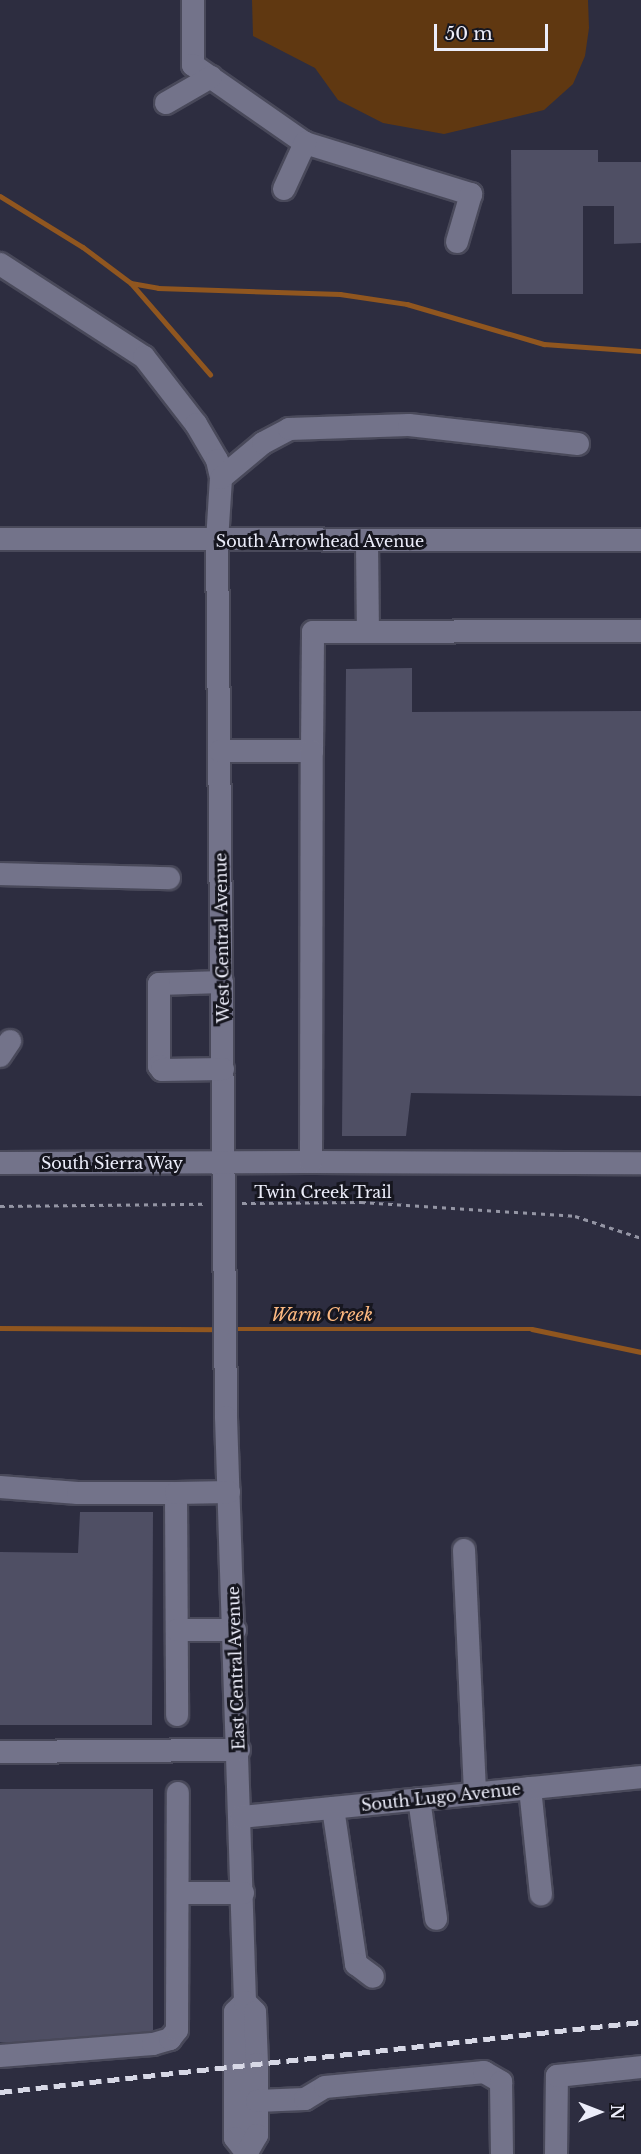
<!DOCTYPE html>
<style>
body{margin:0}
#map{position:relative;width:641px;height:2154px;overflow:hidden;background:#2d2d40;font-family:"Libre Baskerville",serif}
div>[style]{position:absolute}
[style*='--x']{left:calc(var(--x)*1px);top:calc(var(--y)*1px);width:calc(var(--w)*1px);rotate:calc(var(--a)*1deg)}
.green>*{inset:0;background:#603811}
.stream>*{height:4.5px;margin:-2.25px;padding:0 2.25px;transform-origin:2.25px;border-radius:2.25px;background:#90561f}
.building>*{inset:0;background:#4f4f64;transform-origin:0 0}
.path>*{height:3px;margin-top:-1.5px;transform-origin:0;background:repeating-linear-gradient(90deg,#9495a4 0 4.5px,transparent 0 9px)}
.roads{filter:drop-shadow(2px 0 #49495a) drop-shadow(-2px 0 #49495a) drop-shadow(0 2px #49495a) drop-shadow(0 -2px #49495a)}
.minor>*{height:22px;margin:-11px;padding:0 11px;transform-origin:11px;border-radius:11px;background:#73738a}
.rail>*{height:4.5px;margin-top:-2.25px;transform-origin:0;background:repeating-linear-gradient(90deg,#d7d8e6 0 12px,transparent 0 18px)}
span{translate:-50% -50%;white-space:nowrap;text-align:center;line-height:1.15;-webkit-text-stroke:6px #16161f;paint-order:stroke}
.street-label{font-size:16px;color:#ecedfa}
.water-label{font-size:18px;color:#fdb981;font-style:italic}
.north{position:absolute;left:569px;top:2082px;width:60px;height:60px;-webkit-text-stroke:4px #16161f;paint-order:stroke;rotate:90deg;font-size:16px;font-weight:700;line-height:24px;text-align:center;color:#ecedfa}
.north::after{content:'';display:block;margin:auto;width:21px;height:27px;background:#ecedfa;clip-path:polygon(50% 0,100% 100%,50% 72%,0 100%)}
.scale{position:absolute;left:434px;top:24px;width:114px;height:27px;box-sizing:border-box;border:3px solid #ecedfa;border-top:0;padding-left:8px;font-size:18px;line-height:21px;white-space:nowrap;color:#ecedfa;-webkit-text-stroke:4px #16161f;paint-order:stroke}
</style>
<div id="map">
<div class="green">
<i style="clip-path:polygon(252px 0,588px 0,589px 28px,585px 56px,573px 84px,544px 110px,444px 134px,383px 123px,338px 100px,315px 68px,253px 36px)"></i>
</div>
<div class="stream">
<i style="--x:0;--y:196;--w:97;--a:31.6"></i>
<i style="--x:83;--y:247;--w:60;--a:36.9"></i>
<i style="--x:131;--y:283;--w:27;--a:10"></i>
<i style="--x:158;--y:288;--w:182;--a:1.9"></i>
<i style="--x:340;--y:294;--w:68;--a:8.5"></i>
<i style="--x:407;--y:304;--w:143;--a:16.3"></i>
<i style="--x:544;--y:344;--w:97;--a:4.1"></i>
<i style="--x:131;--y:283;--w:121;--a:49"></i>
<i style="--x:0;--y:1328;--w:218;--a:0.3"></i>
<i style="--x:232;--y:1329;--w:300;--a:0"></i>
<i style="--x:532;--y:1329;--w:111;--a:11.9"></i>
</div>
<div class="building">
<i style="clip-path:polygon(511px 150px,598px 150px,598px 162px,641px 162px,641px 243px,614px 244px,614px 206px,583px 206px,583px 294px,512px 294px)"></i>
<i style="clip-path:polygon(412px 668px,412px 712px,641px 711px,641px 1096px,411px 1093px,406px 1136px,342px 1136px,346px 669px)"></i>
<i style="clip-path:polygon(80px 1512px,153px 1512px,152px 1725px,0 1725px,0 1552px,78px 1553px)"></i>
<i style="left:0;top:1789px;width:153px;height:253px"></i>
</div>
<div class="path">
<i style="--x:242;--y:1203;--w:119;--a:-0.5"></i>
<i style="--x:361;--y:1202;--w:214;--a:3.7"></i>
<i style="--x:575;--y:1216;--w:70;--a:18.4"></i>
<i style="--x:0;--y:1206;--w:205;--a:-0.6"></i>
</div>
<div class="roads">
<div class="minor">
<i style="--x:193;--y:0;--w:65;--a:90"></i>
<i style="--x:193;--y:65;--w:136;--a:34.9"></i>
<i style="--x:305;--y:143;--w:174;--a:17.1"></i>
<i style="--x:471;--y:194;--w:50;--a:106.3"></i>
<i style="--x:166;--y:103;--w:52;--a:-30"></i>
<i style="--x:284;--y:189;--w:51;--a:-65.5"></i>
<i style="--x:0;--y:264;--w:171;--a:32.9"></i>
<i style="--x:144;--y:357;--w:85;--a:52.2"></i>
<i style="--x:196;--y:424;--w:42;--a:59.7"></i>
<i style="--x:217;--y:460;--w:18;--a:77"></i>
<i style="--x:221;--y:478;--w:63;--a:93.6"></i>
<i style="--x:217;--y:541;--w:876;--a:89.41"></i>
<i style="--x:226;--y:1417;--w:585;--a:88.14"></i>
<i style="--x:245;--y:2002;--w:14;--a:135"></i>
<i style="--x:235;--y:2012;--w:126;--a:90"></i>
<i style="--x:235;--y:2138;--w:18;--a:52"></i>
<i style="--x:221;--y:478;--w:55;--a:-39.8"></i>
<i style="--x:263;--y:443;--w:30;--a:-28"></i>
<i style="--x:289;--y:429;--w:120;--a:-1.9"></i>
<i style="--x:409;--y:425;--w:170;--a:6.4"></i>
<i style="--x:0;--y:539;--w:641;--a:0.09"></i>
<i style="--x:367;--y:542;--w:90;--a:89.4"></i>
<i style="--x:220;--y:751;--w:92;--a:0"></i>
<i style="--x:312;--y:751;--w:119;--a:-89.5"></i>
<i style="--x:313;--y:632;--w:328;--a:-0.2"></i>
<i style="--x:0;--y:874;--w:169;--a:1.4"></i>
<i style="--x:222;--y:982;--w:63;--a:178.2"></i>
<i style="--x:159;--y:984;--w:82;--a:90"></i>
<i style="--x:159;--y:1066;--w:5;--a:53"></i>
<i style="--x:162;--y:1070;--w:61;--a:-0.9"></i>
<i style="--x:0;--y:1056;--w:18;--a:-56"></i>
<i style="--x:311;--y:1162;--w:330;--a:0.2"></i>
<i style="--x:0;--y:1163;--w:311;--a:-0.2"></i>
<i style="--x:311;--y:1162;--w:411;--a:-89.9"></i>
<i style="--x:0;--y:1487;--w:78;--a:4.4"></i>
<i style="--x:78;--y:1493;--w:98;--a:0"></i>
<i style="--x:176;--y:1493;--w:222;--a:89.7"></i>
<i style="--x:176;--y:1493;--w:53;--a:-1.1"></i>
<i style="--x:464;--y:1550;--w:244;--a:87.4"></i>
<i style="--x:177;--y:1630;--w:58;--a:0"></i>
<i style="--x:0;--y:1752;--w:239;--a:-0.5"></i>
<i style="--x:530;--y:1788;--w:107;--a:84.1"></i>
<i style="--x:419;--y:1799;--w:121;--a:81.9"></i>
<i style="--x:333;--y:1808;--w:158;--a:81.6"></i>
<i style="--x:356;--y:1964;--w:21;--a:37"></i>
<i style="--x:241;--y:1817;--w:402;--a:-5.7"></i>
<i style="--x:178;--y:1893;--w:65;--a:0"></i>
<i style="--x:245;--y:2002;--w:14;--a:45"></i>
<i style="--x:255;--y:2012;--w:52;--a:87.8"></i>
<i style="--x:257;--y:2064;--w:71;--a:90"></i>
<i style="--x:257;--y:2135;--w:22;--a:120"></i>
<i style="--x:0;--y:2056;--w:153;--a:-4.5"></i>
<i style="--x:153;--y:2044;--w:18;--a:-16"></i>
<i style="--x:170;--y:2039;--w:11;--a:-52"></i>
<i style="--x:177;--y:2030;--w:237;--a:-89.8"></i>
<i style="--x:257;--y:2101;--w:48;--a:-2.4"></i>
<i style="--x:305;--y:2099;--w:23;--a:-31"></i>
<i style="--x:325;--y:2087;--w:160;--a:-5.4"></i>
<i style="--x:484;--y:2072;--w:20;--a:30"></i>
<i style="--x:501;--y:2082;--w:72;--a:89.2"></i>
<i style="--x:556;--y:2154;--w:78;--a:-89.3"></i>
<i style="--x:557;--y:2076;--w:84;--a:-6.1"></i>
</div>
</div>
<div class="rail">
<i style="--x:0;--y:2092;--w:645;--a:-6.23"></i>
</div>
<div class="street-label">
<span style="left:320px;top:541px">South Arrowhead Avenue</span>
<span style="left:222px;top:938px;rotate:-91deg">West Central Avenue</span>
<span style="left:112px;top:1163px">South Sierra Way</span>
<span style="left:323px;top:1192px">Twin Creek Trail</span>
<span style="left:236px;top:1668px;rotate:-92deg">East Central Avenue</span>
<span style="left:441px;top:1797px;rotate:-6deg">South Lugo Avenue</span>
</div>
<div class="water-label">
<span style="left:322px;top:1315px">Warm Creek</span>
</div>
<div class="north">N</div>
<div class="scale">50 m</div>
</div>
